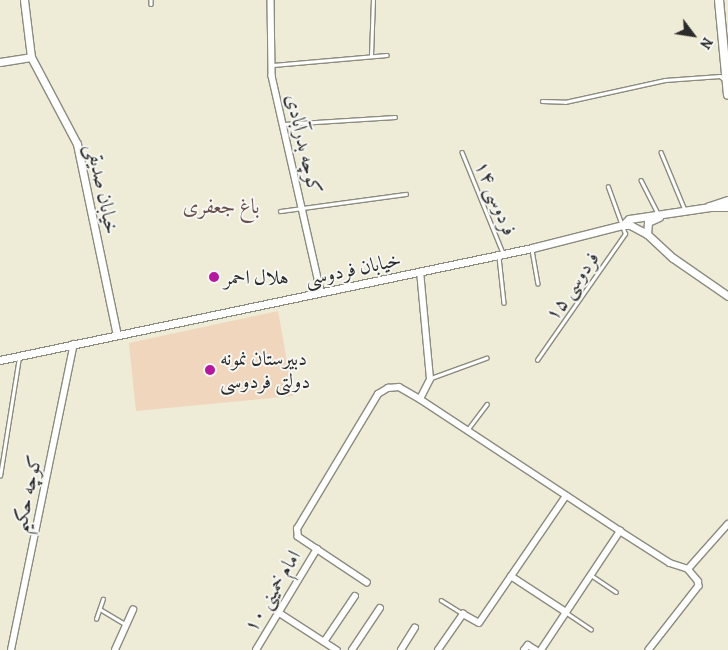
<!DOCTYPE html>
<meta charset="utf-8">
<style>
body{margin:0}
#map{position:relative;width:728px;height:650px;overflow:hidden;background:#eeebd6;font-family:Alegreya,Amiri,serif}
div>[style]{position:absolute}
[style*='--x']{left:calc(var(--x)*1px);top:calc(var(--y)*1px);width:calc(var(--w)*1px);rotate:calc(var(--a)*1deg)}
.built>*{inset:0;background:#f0d6bc}
.roads{filter:drop-shadow(1px 0 #8c8b80) drop-shadow(-1px 0 #8c8b80) drop-shadow(0 1px #8c8b80) drop-shadow(0 -1px #8c8b80)}
.service>*{height:2.5px;margin:-1.25px;padding:0 1.25px;transform-origin:1.25px;border-radius:1.25px;background:#fff}
.minor>*{height:5.5px;margin:-2.75px;padding:0 2.75px;transform-origin:2.75px;border-radius:2.75px;background:#fff}
.tertiary>*{height:7px;margin:-3.5px;padding:0 3.5px;transform-origin:3.5px;border-radius:3.5px;background:#fff}
.secondary>*{height:8px;margin:-4px;padding:0 4px;transform-origin:4px;border-radius:4px;background:#fff}
.dots>*{width:14px;height:14px;translate:-50% -50%;box-sizing:border-box;border:2px solid #f6f6f2;border-radius:50%}
span{translate:-50% -50%;white-space:nowrap;text-align:center;line-height:1.15;-webkit-text-stroke:4px #f6f6f2;paint-order:stroke}
.street-label{font-size:20px;color:#2b2b2b}
.poi-label{font-size:20px;color:#2b2b2b}
.left{translate:0 -50%;text-align:left}
.neighbourhood-label{font-size:21px;color:#69504b}
.north{position:absolute;left:668px;top:10px;width:50px;height:50px;-webkit-text-stroke:4px #f6f6f2;paint-order:stroke;rotate:121deg;font-size:14px;font-weight:700;line-height:20px;text-align:center;color:#2b2b2b}
.north::after{content:'';display:block;margin:auto;width:18px;height:22px;background:#2b2b2b;clip-path:polygon(50% 0,100% 100%,50% 72%,0 100%)}
</style>
<div id="map">
<div class="built">
<i style="clip-path:polygon(278px 311px,293px 396px,136px 411px,129px 343px)"></i>
</div>
<div class="roads">
<div class="service">
<i style="--x:151;--y:0;--w:4;--a:90"></i>
<i style="--x:371;--y:56;--w:56;--a:-88"></i>
<i style="--x:273;--y:65;--w:114;--a:-5"></i>
<i style="--x:542;--y:101;--w:23;--a:2"></i>
<i style="--x:565;--y:102;--w:102;--a:-12.4"></i>
<i style="--x:665;--y:80;--w:55;--a:-4.2"></i>
<i style="--x:720;--y:76;--w:5;--a:37"></i>
<i style="--x:284;--y:124;--w:111;--a:-3.6"></i>
<i style="--x:462;--y:152;--w:109;--a:67.9"></i>
<i style="--x:661;--y:152;--w:63;--a:67.5"></i>
<i style="--x:641;--y:180;--w:37;--a:63"></i>
<i style="--x:280;--y:211;--w:127;--a:-7.7"></i>
<i style="--x:532;--y:250;--w:34;--a:80"></i>
<i style="--x:499;--y:257;--w:46;--a:83.8"></i>
<i style="--x:537;--y:360;--w:154;--a:-55.1"></i>
<i style="--x:625;--y:234;--w:50;--a:-109.9"></i>
<i style="--x:431;--y:378;--w:59;--a:-20"></i>
<i style="--x:468;--y:429;--w:31;--a:-53"></i>
<i style="--x:0;--y:476;--w:121;--a:-80.9"></i>
<i style="--x:591;--y:575;--w:30;--a:34"></i>
<i style="--x:441;--y:600;--w:26;--a:32"></i>
<i style="--x:100;--y:609;--w:29;--a:31"></i>
<i style="--x:567;--y:613;--w:29;--a:34"></i>
<i style="--x:96;--y:619;--w:21;--a:-71"></i>
</div>
<div class="minor">
<i style="--x:271;--y:0;--w:76;--a:89.2"></i>
<i style="--x:272;--y:76;--w:221;--a:77.2"></i>
<i style="--x:420;--y:399;--w:22;--a:-63"></i>
<i style="--x:430;--y:379;--w:107;--a:-95.3"></i>
<i style="--x:688;--y:569;--w:60;--a:-48.4"></i>
<i style="--x:511;--y:576;--w:66;--a:33.2"></i>
<i style="--x:367;--y:583;--w:83;--a:-146.3"></i>
<i style="--x:298;--y:537;--w:8;--a:-97"></i>
<i style="--x:297;--y:529;--w:157;--a:-59"></i>
<i style="--x:378;--y:394;--w:12;--a:-31"></i>
<i style="--x:388;--y:388;--w:11;--a:-5"></i>
<i style="--x:399;--y:387;--w:24;--a:30"></i>
<i style="--x:420;--y:399;--w:240;--a:33.4"></i>
<i style="--x:278;--y:612;--w:70;--a:32.8"></i>
<i style="--x:324;--y:642;--w:55;--a:-56"></i>
<i style="--x:11;--y:650;--w:312;--a:-78.4"></i>
<i style="--x:115;--y:650;--w:44;--a:-65.8"></i>
<i style="--x:256;--y:650;--w:118;--a:-58.9"></i>
<i style="--x:352;--y:650;--w:50;--a:-56.3"></i>
<i style="--x:401;--y:650;--w:26;--a:-58"></i>
<i style="--x:438;--y:650;--w:44;--a:-55.2"></i>
<i style="--x:463;--y:614;--w:18;--a:29"></i>
<i style="--x:479;--y:623;--w:154;--a:-55.6"></i>
<i style="--x:524;--y:650;--w:6;--a:-51"></i>
<i style="--x:528;--y:645;--w:9;--a:32"></i>
<i style="--x:541;--y:650;--w:143;--a:-56.4"></i>
<i style="--x:620;--y:531;--w:59;--a:32.6"></i>
<i style="--x:670;--y:563;--w:19;--a:18"></i>
<i style="--x:688;--y:569;--w:16;--a:50"></i>
<i style="--x:698;--y:581;--w:5;--a:79"></i>
<i style="--x:699;--y:586;--w:81;--a:128"></i>
</div>
<div class="tertiary">
<i style="--x:24;--y:0;--w:57;--a:83"></i>
<i style="--x:31;--y:57;--w:98;--a:62.1"></i>
<i style="--x:77;--y:144;--w:195;--a:78.2"></i>
<i style="--x:0;--y:62;--w:31;--a:-9"></i>
<i style="--x:623;--y:225;--w:7;--a:0"></i>
<i style="--x:630;--y:225;--w:19;--a:28"></i>
<i style="--x:647;--y:234;--w:35;--a:43"></i>
<i style="--x:673;--y:258;--w:67;--a:34.6"></i>
<i style="--x:647;--y:234;--w:12;--a:-85"></i>
<i style="--x:648;--y:222;--w:12;--a:-24"></i>
<i style="--x:0;--y:360;--w:544;--a:-11.89"></i>
<i style="--x:532;--y:248;--w:94;--a:-14.2"></i>
<i style="--x:623;--y:225;--w:8;--a:-45"></i>
<i style="--x:629;--y:219;--w:82;--a:-8.4"></i>
</div>
<div class="secondary">
<i style="--x:719;--y:0;--w:95;--a:84.6"></i>
<i style="--x:710;--y:207;--w:19;--a:-18"></i>
<i style="--x:710;--y:207;--w:18;--a:0"></i>
</div>
</div>
<div class="dots">
<i style="left:214px;top:277px;background:#b5179e"></i>
<i style="left:210px;top:370px;background:#b5179e"></i>
</div>
<div class="street-label">
<span style="left:304px;top:144px;rotate:77deg">کوچه بدرآبادی</span>
<span style="left:103px;top:189px;rotate:78deg">خیابان صدیقی</span>
<span style="left:496px;top:198px;rotate:68deg">فردوسی ۱۴</span>
<span style="left:353px;top:269px;rotate:-12deg">خیابان فردوسی</span>
<span style="left:572px;top:286px;rotate:-55deg">فردوسی ۱۵</span>
<span style="left:27px;top:494px;rotate:-78deg">کوچه حکیم</span>
<span style="left:272px;top:591px;rotate:-59deg">امام خمینی ۱۰</span>
</div>
<div class="poi-label">
<span class="left" style="left:224px;top:277px">هلال احمر</span>
<span class="left" style="left:220px;top:370px">دبیرستان نمونه<br>دولتی فردوسی</span>
</div>
<div class="neighbourhood-label">
<span style="left:221px;top:206px">باغ جعفری</span>
</div>
<div class="north">N</div>
</div>
